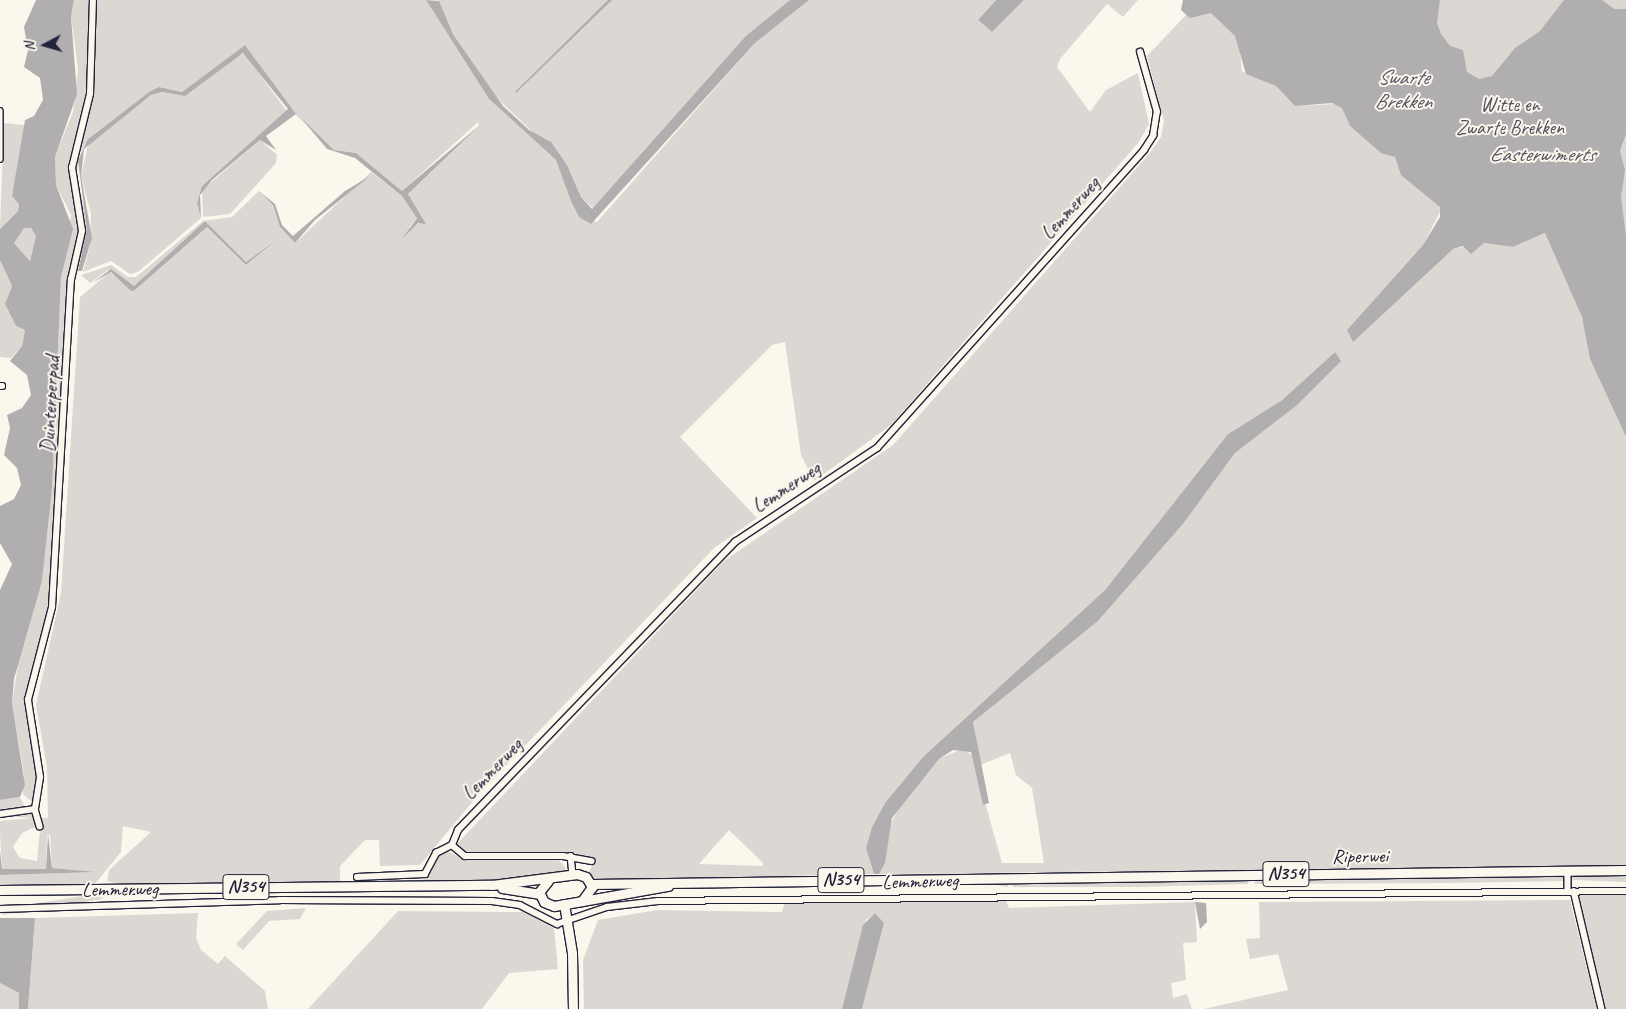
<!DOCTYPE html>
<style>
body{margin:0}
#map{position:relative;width:1626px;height:1009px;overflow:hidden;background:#fbf7ec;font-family:Caveat,sans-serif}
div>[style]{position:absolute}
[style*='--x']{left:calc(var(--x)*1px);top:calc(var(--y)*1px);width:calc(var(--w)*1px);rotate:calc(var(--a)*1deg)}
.green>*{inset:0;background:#dbd8d3;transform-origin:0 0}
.water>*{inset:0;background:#b1aeb0}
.roads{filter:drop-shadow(1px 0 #22223b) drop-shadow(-1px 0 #22223b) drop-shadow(0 1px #22223b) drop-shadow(0 -1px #22223b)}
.street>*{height:5.5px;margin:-2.75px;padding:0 2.75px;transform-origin:2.75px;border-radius:2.75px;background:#fbf7ec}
.secondary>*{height:9px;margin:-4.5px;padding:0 4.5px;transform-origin:4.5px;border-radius:4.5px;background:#fbf7ec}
.primary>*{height:9px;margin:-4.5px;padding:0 4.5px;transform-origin:4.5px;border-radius:4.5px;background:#fbf7ec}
span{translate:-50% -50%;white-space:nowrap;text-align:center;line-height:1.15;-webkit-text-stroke:4px #fbf7ec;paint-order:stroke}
.shield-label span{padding:1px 4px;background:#fbf7ec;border:1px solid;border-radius:4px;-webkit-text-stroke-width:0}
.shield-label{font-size:19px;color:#22223b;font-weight:700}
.park-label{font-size:20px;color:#505061}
.street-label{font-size:20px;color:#22223b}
.water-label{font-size:21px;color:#545364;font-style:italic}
.north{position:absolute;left:20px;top:20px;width:50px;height:50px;-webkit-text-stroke:4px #fbf7ec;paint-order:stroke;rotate:264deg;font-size:14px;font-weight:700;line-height:20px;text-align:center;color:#22223b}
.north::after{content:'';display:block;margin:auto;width:18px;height:22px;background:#22223b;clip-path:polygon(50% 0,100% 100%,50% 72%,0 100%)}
</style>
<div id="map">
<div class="green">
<i style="clip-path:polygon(74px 0,91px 0,88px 94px,70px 168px,80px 231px,67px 281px,51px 599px,27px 699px,39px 777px,33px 803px,23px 794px,24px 774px,12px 703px,21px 645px,42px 581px,52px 489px,61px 277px,71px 215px,56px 185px,55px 156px,73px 112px,78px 69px,71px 17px)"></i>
<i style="clip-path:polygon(95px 0,426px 0,489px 99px,556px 160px,579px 217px,597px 222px,755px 43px,809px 0,996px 0,978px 20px,992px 32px,1024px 0,1138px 0,1123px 17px,1107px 4px,1060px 59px,1057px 67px,1090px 112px,1106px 90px,1138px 73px,1149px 124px,1139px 142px,891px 425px,828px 471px,814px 481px,801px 455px,785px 342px,772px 345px,680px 437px,757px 518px,714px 548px,478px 795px,420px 865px,380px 866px,379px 840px,365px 840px,340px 866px,340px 882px,123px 884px,107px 881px,109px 870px,151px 832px,123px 826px,121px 852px,94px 885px,0 886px,0 875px,97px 872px,52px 868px,50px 835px,47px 835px,46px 869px,2px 869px,0 833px,0 821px,33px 818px,0 816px,34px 814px,37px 826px,22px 833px,13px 847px,20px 858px,37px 861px,41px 818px,48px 818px,47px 767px,36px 705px,61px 593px,80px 297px,110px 272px,135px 290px,207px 227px,246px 265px,278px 237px,246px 262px,205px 221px,134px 286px,108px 270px,90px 283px,81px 275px,111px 265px,128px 277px,136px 277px,203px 221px,232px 217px,259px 191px,273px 205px,280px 227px,295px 243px,371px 172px,402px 196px,417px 217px,408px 229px,420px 223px,421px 217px,408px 194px,479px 126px,478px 122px,402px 191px,356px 153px,334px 150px,296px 115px,245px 45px,182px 92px,159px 87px,149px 92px,87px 140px,78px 157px,77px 178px,87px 218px,87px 241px,75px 271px,81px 247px,73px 168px,89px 112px)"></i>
<i style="clip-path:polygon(438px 0,793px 0,596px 211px,581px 197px,567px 165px,496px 97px,450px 29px)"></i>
<i style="clip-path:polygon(evenodd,1183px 0,1626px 0,1626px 416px,1589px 322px,1557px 250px,1586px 329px,1590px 359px,1626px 437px,1626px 866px,879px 874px,888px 831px,899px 807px,939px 759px,964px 748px,972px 756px,1002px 863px,1044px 863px,1032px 788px,1016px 775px,1010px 753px,980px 765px,973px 722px,1098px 621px,1183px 524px,1235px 453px,1296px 406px,1335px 352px,1281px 401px,1228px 434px,1105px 590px,923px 757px,885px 803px,872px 827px,866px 848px,874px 874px,595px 880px,588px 874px,595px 860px,580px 855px,464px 853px,456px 845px,724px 561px,893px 445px,1149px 154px,1161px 137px,1164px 121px,1147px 56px,1186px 15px,1183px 0,1239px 43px,1292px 94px,1335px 100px,1336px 104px,1295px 106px,1276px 86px,1242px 71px,1239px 43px,1183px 0,1441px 210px,1544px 229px,1551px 240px,1546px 233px,1513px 247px,1484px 243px,1453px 249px,1347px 330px,1423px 245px,1441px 210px,1183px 0,729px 830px,763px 863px,763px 866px,699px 864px,729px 830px)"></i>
<i style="clip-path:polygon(245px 54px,288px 113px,202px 186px,197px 203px,201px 218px,138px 272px,130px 274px,111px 261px,83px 272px,90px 246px,91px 214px,81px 176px,88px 144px,151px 95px,162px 92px,185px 96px,239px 55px)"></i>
<i style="clip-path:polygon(4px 123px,25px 125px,25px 138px,12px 195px,19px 204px,18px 211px,0 229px)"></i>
<i style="clip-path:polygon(260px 140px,277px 155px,276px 163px,230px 214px,203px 217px,202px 190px)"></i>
<i style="clip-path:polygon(24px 228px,31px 228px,36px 236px,30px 261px,14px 243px)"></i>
<i style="clip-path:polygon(0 260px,12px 286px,5px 304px,16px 326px,25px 330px,22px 346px,11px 358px,0 357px)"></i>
<i style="clip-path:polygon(20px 797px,25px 808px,0 812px,0 800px)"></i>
<i style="clip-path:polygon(446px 850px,462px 859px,558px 859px,566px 868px,562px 873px,517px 880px,422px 881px,437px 855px)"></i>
<i style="clip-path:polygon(1626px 874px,1626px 882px,1573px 880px,1572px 875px)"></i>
<i style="clip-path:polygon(1564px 875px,1565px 881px,1443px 883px,1255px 884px,1254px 879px)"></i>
<i style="clip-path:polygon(1248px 879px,1248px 884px,1138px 887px,1013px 887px,1012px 881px)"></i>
<i style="left:1009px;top:882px;width:5px;height:225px;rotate:101deg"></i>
<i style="left:102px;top:893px;width:6px;height:102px;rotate:81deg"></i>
<i style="clip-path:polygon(1626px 893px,1626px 1009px,1605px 1009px,1577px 898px,1580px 894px)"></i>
<i style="clip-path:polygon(1005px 899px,1009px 908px,1195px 902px,1197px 942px,1183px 943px,1186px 980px,1171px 983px,1173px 998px,1187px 994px,1192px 1009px,862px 1009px,884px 923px,875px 913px,866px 920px,842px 1009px,584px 1009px,583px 960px,598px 920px,657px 910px,782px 912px,785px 902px)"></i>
<i style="clip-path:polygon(1570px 900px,1597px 1009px,1204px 1009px,1288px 990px,1278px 954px,1250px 959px,1246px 939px,1260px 938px,1259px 902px)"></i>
<i style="clip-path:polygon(306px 908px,300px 919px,269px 921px,243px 950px,236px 944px,267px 911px)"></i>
<i style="clip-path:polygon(398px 911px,523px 912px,554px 928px,558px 969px,509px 973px,482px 1009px,308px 1009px)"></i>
<i style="clip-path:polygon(198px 913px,196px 938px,201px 950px,218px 964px,225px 956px,265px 991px,268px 1009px,28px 1009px,35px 918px)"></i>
<i style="clip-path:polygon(0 983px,19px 993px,19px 1009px,0 1009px)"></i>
</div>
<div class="water">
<i style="clip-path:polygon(evenodd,36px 0,74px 0,71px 17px,77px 94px,55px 157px,56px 185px,73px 229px,61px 277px,52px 489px,42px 581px,14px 679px,12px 703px,25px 785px,20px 797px,0 800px,0 590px,12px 564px,0 543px,0 506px,14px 499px,21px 485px,17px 468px,4px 455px,10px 428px,7px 415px,22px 408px,31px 395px,27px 375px,10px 361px,22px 346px,25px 330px,16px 326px,5px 304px,12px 286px,0 260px,0 229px,18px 211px,19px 204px,12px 196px,25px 120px,34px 116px,43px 100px,40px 78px,24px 67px,28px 50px,24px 27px,36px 0,24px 228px,31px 228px,36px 236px,30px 261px,14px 243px,24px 228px)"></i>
<i style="clip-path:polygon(426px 0,439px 1px,453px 34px,503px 106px,529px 130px,551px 142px,567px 165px,581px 197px,592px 209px,746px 36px,790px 0,809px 0,755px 43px,591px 224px,579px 217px,571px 201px,556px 160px,489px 99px)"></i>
<i style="clip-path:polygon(608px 0,612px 0,516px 93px,515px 92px)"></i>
<i style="clip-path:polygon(996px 0,1024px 0,992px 32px,978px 20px)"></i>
<i style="clip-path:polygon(1183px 0,1440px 0,1437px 23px,1441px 34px,1450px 46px,1463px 50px,1467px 72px,1479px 79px,1492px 76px,1515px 48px,1540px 31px,1564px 0,1602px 0,1614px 9px,1626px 9px,1626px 134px,1620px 151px,1625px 170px,1621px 197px,1626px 236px,1626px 437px,1590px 359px,1582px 317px,1545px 233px,1513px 247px,1484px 243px,1471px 254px,1463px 246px,1453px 249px,1353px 342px,1347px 330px,1423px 245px,1440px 217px,1440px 207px,1401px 175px,1395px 157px,1381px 153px,1350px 126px,1342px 108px,1332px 103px,1295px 106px,1276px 86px,1246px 74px,1235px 36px,1211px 13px,1190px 18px,1181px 10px)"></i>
<i style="clip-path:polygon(245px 45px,296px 114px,266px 136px,276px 150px,260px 140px,212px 180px,200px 195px,201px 218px,197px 203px,202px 186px,288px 109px,243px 53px,185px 96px,162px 92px,151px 95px,84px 149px,81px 176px,92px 238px,82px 271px,78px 271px,87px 229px,78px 161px,87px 140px,149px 92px,159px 87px,182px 92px)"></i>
<i style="clip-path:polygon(301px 118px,334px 150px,356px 153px,402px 191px,481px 124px,408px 194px,426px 224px,418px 223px,402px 239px,417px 218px,402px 196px,355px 158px,327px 149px)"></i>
<i style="clip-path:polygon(370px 176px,315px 220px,295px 243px,280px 227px,273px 205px,259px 191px,275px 204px,282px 225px,293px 236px,345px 191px)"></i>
<i style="clip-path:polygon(205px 221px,246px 262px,278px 238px,246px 265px,207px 227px,135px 290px,131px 291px,111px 272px,92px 283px,111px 269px,134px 286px)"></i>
<i style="clip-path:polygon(1335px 352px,1341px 361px,1296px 406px,1235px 453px,1183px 524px,1098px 621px,973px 722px,989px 803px,983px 805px,971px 752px,953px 750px,939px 759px,892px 818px,885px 863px,879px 874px,874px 874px,866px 848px,872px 827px,885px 803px,923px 757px,1105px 590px,1228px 434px,1281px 401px)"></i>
<i style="clip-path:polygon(48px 834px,52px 868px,97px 872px,0 875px,0 851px,2px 869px,46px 869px)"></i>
<i style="clip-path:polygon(1195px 902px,1206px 903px,1207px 922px,1200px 929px)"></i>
<i style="clip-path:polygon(875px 913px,884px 923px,862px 1009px,842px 1009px,863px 925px)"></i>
<i style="clip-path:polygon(0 918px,35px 918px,28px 1009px,19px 1009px,19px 993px,0 983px)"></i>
</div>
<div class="roads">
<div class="street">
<i style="--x:0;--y:111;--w:48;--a:90"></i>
<i style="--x:0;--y:386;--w:2;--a:0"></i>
<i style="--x:35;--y:809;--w:32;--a:-81"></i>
<i style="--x:40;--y:777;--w:78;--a:-98.9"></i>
<i style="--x:28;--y:700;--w:96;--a:-75.5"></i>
<i style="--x:52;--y:607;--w:328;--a:-86.7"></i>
<i style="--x:71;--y:280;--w:50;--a:-77.3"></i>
<i style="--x:82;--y:231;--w:64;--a:-99"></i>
<i style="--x:72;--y:168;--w:76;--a:-76.3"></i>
<i style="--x:90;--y:94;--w:94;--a:-88.2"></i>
<i style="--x:0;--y:814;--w:35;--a:-8"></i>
<i style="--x:35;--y:809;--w:18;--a:74"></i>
<i style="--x:452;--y:845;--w:17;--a:40"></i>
<i style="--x:465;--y:856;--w:98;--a:0"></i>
<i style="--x:563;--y:856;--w:29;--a:10"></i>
<i style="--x:571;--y:856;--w:18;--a:84"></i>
<i style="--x:1568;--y:871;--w:20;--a:90"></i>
<i style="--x:357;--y:877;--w:68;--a:-2.5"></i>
<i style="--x:425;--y:874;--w:24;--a:-62"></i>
<i style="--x:436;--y:853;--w:18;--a:-27"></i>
<i style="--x:452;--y:845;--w:16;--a:-68"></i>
<i style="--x:458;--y:830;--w:400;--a:-46.1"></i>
<i style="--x:735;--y:542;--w:170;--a:-33.5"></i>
<i style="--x:877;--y:448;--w:400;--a:-48.1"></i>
<i style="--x:1144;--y:150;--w:17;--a:-57"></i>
<i style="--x:1153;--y:136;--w:24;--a:-81"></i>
<i style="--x:1157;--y:112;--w:62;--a:-105.8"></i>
<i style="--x:1574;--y:891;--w:121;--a:76.7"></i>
<i style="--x:0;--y:909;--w:279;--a:-1.8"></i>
<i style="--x:279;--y:900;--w:213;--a:0.3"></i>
<i style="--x:492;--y:901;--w:28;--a:8"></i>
<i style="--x:520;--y:905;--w:42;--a:27.2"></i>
<i style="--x:557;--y:924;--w:53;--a:-18.8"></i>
<i style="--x:607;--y:907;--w:51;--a:-6.7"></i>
<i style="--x:658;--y:901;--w:968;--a:-0.59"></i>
</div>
<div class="secondary">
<i style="--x:564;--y:904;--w:50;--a:80.7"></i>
<i style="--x:572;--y:953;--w:56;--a:89"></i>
</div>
<div class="primary">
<i style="--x:548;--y:881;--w:14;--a:129"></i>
<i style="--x:539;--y:892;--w:11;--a:63"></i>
<i style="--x:544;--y:902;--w:11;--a:22"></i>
<i style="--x:554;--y:906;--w:116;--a:-10"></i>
<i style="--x:592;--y:884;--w:1034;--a:-0.78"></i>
<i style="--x:502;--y:888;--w:37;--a:9"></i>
<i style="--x:0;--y:890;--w:492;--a:-0.6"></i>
<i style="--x:492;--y:885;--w:86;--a:-7.4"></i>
<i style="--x:577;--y:874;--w:9;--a:18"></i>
<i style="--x:586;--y:877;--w:12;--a:59"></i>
<i style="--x:592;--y:887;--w:17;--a:126"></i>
</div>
</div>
<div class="shield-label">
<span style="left:1286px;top:874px">N354</span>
<span style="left:841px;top:880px">N354</span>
<span style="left:246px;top:887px">N354</span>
</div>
<div class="park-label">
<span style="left:1510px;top:116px">Witte en<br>Zwarte Brekken</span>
</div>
<div class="street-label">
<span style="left:1070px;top:208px;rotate:-48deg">Lemmerweg</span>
<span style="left:50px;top:404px;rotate:-87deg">Duinterperpad</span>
<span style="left:786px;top:487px;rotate:-33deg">Lemmerweg</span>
<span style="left:492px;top:769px;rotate:-46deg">Lemmerweg</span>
<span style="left:1360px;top:856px;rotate:-1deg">Riperwei</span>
<span style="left:920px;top:881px;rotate:-2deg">Lemmerweg</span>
<span style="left:120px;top:889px;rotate:-1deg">Lemmerweg</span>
</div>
<div class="water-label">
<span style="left:1403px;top:89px">Swarte<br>Brekken</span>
<span style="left:1542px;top:154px">Easterwimerts</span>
</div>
<div class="north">N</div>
</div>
